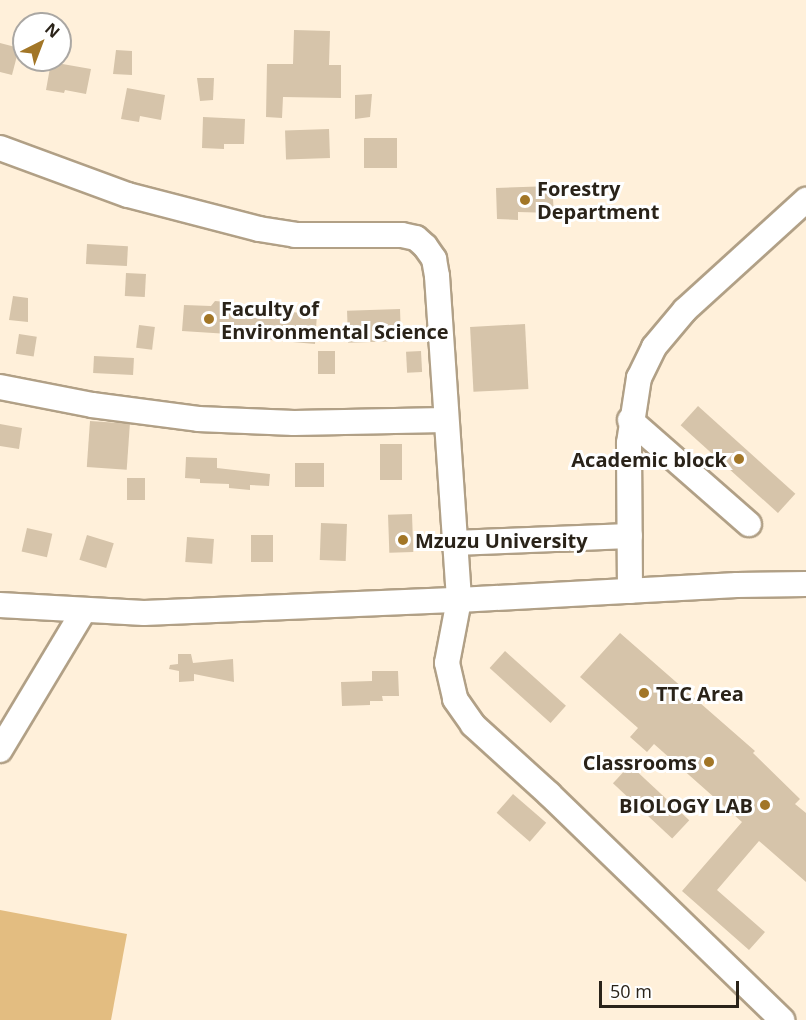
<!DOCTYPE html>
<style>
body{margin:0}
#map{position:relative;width:806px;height:1020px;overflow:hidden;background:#fff0da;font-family:"Open Sans",sans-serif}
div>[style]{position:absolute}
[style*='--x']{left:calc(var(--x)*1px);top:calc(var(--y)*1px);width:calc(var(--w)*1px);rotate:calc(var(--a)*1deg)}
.green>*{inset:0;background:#e3bd81}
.building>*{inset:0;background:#d6c4aa;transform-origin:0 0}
.roads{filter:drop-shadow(2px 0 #b1a086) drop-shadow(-2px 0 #b1a086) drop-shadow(0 2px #b1a086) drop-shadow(0 -2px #b1a086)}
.minor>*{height:24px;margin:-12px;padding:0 12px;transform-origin:12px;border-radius:12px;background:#fff}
.dots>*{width:16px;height:16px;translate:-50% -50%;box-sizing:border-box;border:3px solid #fff;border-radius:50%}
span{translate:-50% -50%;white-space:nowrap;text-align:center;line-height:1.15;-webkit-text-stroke:6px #fff;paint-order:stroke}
.poi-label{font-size:20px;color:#2a2319;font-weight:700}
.left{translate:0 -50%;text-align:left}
.right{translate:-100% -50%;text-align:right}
.north{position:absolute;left:12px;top:12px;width:60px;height:60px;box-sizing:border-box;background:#fff;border:2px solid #aaa7a3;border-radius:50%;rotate:42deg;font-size:16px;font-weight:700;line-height:24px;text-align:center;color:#2a2319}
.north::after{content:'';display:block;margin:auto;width:21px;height:27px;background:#a27627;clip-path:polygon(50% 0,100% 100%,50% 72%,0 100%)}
.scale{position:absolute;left:599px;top:981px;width:140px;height:27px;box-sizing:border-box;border:3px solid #2a2319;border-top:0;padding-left:8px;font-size:18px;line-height:21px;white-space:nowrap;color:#2a2319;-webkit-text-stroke:4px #fff;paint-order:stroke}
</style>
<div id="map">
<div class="green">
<i style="clip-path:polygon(0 910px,127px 934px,111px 1020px,0 1020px)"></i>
</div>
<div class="building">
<i style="clip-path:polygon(294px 30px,330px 31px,329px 65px,341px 65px,341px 98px,283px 97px,282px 118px,266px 117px,267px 64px,293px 64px)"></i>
<i style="clip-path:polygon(0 43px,19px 48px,12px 75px,0 72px)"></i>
<i style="clip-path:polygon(116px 50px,132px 51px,132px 75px,113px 74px)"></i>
<i style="clip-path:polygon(51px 62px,91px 69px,86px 94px,65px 90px,64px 93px,46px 90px)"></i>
<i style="clip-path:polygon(197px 78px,214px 78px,213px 100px,200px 101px)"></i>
<i style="clip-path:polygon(127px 88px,165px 95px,161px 120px,140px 116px,139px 122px,121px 119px)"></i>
<i style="clip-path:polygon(372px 94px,370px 117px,355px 119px,355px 95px)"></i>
<i style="clip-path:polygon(203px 117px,245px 119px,244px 144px,224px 144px,224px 149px,202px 148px)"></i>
<i style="left:329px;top:129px;width:29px;height:44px;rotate:88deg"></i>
<i style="left:364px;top:138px;width:33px;height:30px"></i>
<i style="clip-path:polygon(552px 186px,554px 213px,518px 212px,518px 220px,497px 219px,496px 188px)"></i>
<i style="left:87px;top:244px;width:41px;height:20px;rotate:3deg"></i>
<i style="left:126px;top:273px;width:20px;height:23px;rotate:3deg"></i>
<i style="clip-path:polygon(13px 296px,28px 298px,28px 322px,9px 320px)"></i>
<i style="clip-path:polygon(215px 301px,237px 303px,237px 308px,317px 314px,315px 344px,259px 339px,260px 336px,182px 331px,184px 305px,211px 306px)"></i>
<i style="left:400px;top:309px;width:32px;height:53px;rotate:88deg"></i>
<i style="left:525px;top:324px;width:65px;height:55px;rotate:87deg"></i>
<i style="left:139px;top:325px;width:16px;height:23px;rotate:7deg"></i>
<i style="left:19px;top:334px;width:18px;height:20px;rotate:9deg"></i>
<i style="left:318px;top:351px;width:17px;height:23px"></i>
<i style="left:421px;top:351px;width:21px;height:15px;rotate:87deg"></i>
<i style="left:94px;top:356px;width:40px;height:17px;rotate:3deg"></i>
<i style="left:698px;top:406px;width:131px;height:26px;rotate:42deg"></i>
<i style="left:90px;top:421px;width:40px;height:46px;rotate:4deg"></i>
<i style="clip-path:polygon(0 424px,22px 428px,19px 449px,0 446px)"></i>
<i style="left:380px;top:444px;width:22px;height:36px"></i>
<i style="clip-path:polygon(186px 457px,217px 458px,217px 468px,270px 474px,269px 486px,250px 485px,250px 490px,229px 488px,229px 484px,200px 483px,200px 479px,185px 478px)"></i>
<i style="left:324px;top:463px;width:24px;height:29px;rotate:90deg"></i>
<i style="left:127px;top:478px;width:18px;height:22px"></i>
<i style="left:412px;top:514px;width:38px;height:24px;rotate:88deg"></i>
<i style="left:321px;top:523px;width:26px;height:37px;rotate:2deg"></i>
<i style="left:27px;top:528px;width:26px;height:24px;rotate:13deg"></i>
<i style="left:87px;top:535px;width:28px;height:26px;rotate:17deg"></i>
<i style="left:251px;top:535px;width:22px;height:27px"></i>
<i style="left:187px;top:537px;width:27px;height:25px;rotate:4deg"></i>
<i style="clip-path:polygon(620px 633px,755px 751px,753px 753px,800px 799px,795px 804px,806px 813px,806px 882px,759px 841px,717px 890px,765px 932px,749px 950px,682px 891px,742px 822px,654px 744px,647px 752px,630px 737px,638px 728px,580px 677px)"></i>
<i style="left:505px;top:651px;width:82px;height:23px;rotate:42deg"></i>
<i style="clip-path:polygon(178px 654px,191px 654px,193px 663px,233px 659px,234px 682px,194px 674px,194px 681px,179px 682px,179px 671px,169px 669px,170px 665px,178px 664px)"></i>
<i style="clip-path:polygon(372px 671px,398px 671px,399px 696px,382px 696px,383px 701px,370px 701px,370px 705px,342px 706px,341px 682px,372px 681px)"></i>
<i style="left:630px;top:765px;width:81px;height:25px;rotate:43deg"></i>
<i style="left:513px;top:794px;width:44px;height:25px;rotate:41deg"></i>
</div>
<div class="roads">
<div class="minor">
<i style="--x:0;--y:148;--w:136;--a:20.2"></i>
<i style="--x:128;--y:195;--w:135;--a:14.5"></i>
<i style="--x:259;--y:229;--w:36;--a:9"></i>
<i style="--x:295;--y:235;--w:107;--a:0"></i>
<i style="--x:402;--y:235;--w:14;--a:12"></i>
<i style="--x:416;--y:238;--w:12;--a:42"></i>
<i style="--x:425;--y:246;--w:16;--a:55"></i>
<i style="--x:434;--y:259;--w:17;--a:80"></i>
<i style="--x:437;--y:276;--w:325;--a:86.1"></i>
<i style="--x:459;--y:600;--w:64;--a:100.8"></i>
<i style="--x:447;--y:663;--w:37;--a:77"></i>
<i style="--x:455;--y:699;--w:32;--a:55"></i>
<i style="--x:473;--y:725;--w:103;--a:42.2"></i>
<i style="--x:549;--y:794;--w:325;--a:44.1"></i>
<i style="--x:0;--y:387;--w:94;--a:11.1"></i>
<i style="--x:92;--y:405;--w:107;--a:7.5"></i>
<i style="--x:198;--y:419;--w:96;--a:2.4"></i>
<i style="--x:294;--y:423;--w:151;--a:-1.1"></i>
<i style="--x:630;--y:420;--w:158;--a:41.2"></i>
<i style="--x:454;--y:543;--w:176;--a:-2.3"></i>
<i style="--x:630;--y:591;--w:148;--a:-90.4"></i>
<i style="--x:629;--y:443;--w:66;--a:-81.3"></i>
<i style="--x:639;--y:378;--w:34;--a:-64"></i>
<i style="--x:654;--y:347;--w:48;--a:-50"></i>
<i style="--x:685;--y:310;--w:164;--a:-42.3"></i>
<i style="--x:0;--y:605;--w:144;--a:3.2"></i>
<i style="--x:144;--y:613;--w:315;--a:-2.4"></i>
<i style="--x:459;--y:600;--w:278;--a:-3.1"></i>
<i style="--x:737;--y:585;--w:69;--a:-0.8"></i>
<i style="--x:0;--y:750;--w:161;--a:-59"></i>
</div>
</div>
<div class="dots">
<i style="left:525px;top:200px;background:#a27627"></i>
<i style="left:209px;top:319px;background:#a27627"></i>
<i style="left:739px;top:459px;background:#a27627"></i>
<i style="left:403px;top:540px;background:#a27627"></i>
<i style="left:644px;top:693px;background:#a27627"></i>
<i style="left:709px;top:762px;background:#a27627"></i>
<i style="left:765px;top:805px;background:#a27627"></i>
</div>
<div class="poi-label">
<span class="left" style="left:537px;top:200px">Forestry<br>Department</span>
<span class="left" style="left:221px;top:320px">Faculty of<br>Environmental Science</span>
<span class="right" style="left:727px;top:459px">Academic block</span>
<span class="left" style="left:415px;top:540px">Mzuzu University</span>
<span class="left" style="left:656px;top:693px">TTC Area</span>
<span class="right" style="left:697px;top:762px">Classrooms</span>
<span class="right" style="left:753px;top:805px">BIOLOGY LAB</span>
</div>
<div class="north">N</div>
<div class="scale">50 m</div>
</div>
